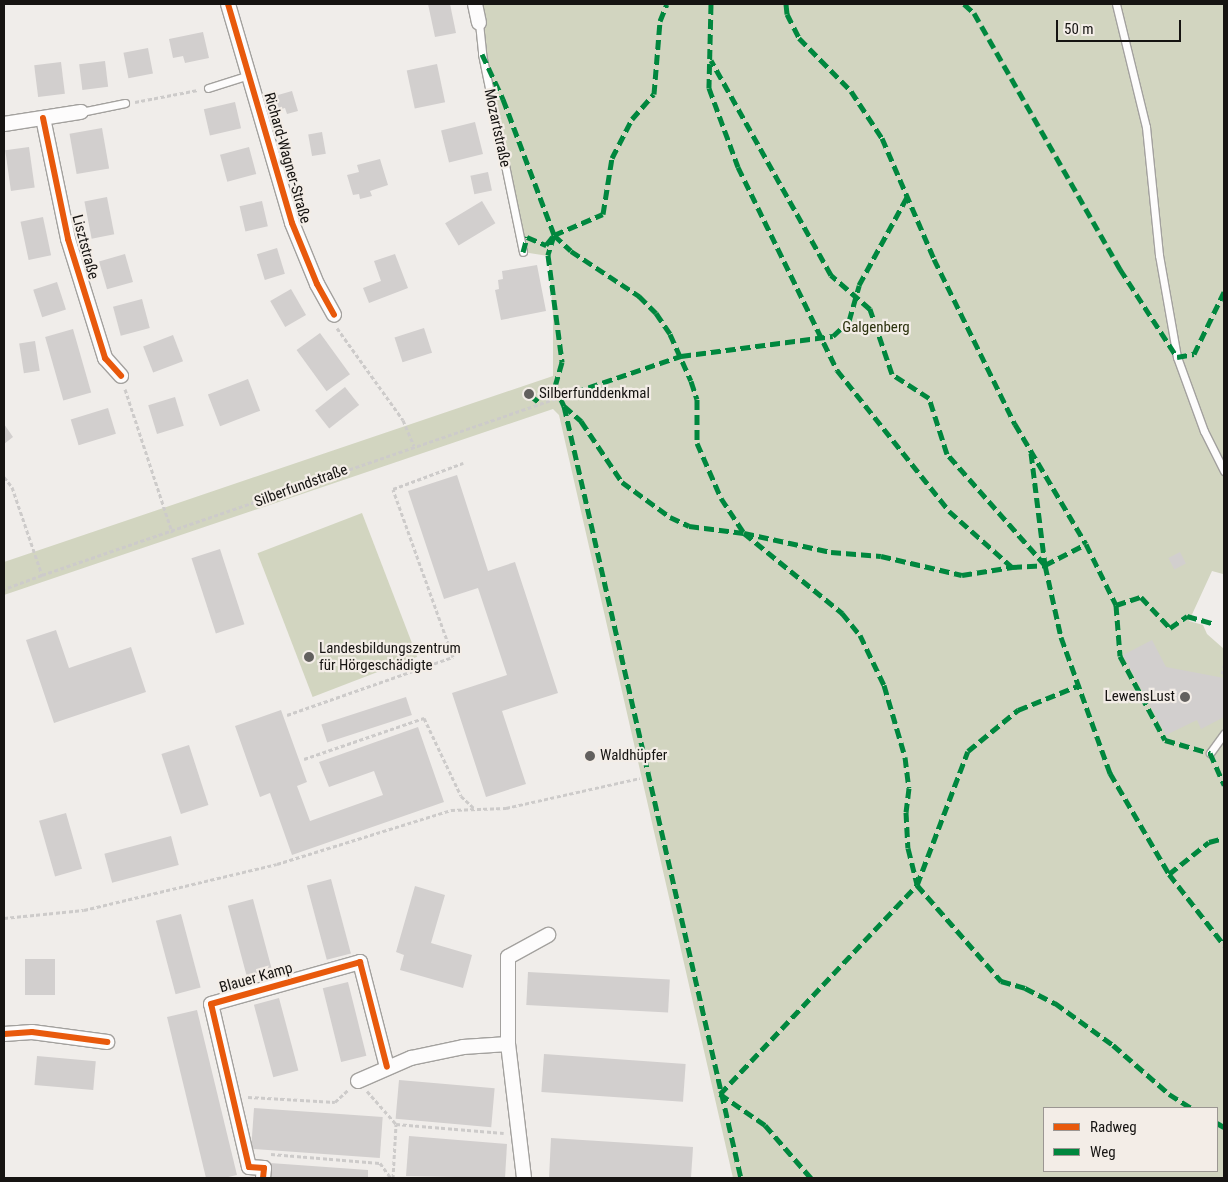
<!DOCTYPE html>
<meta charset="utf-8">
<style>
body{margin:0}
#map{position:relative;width:1228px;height:1182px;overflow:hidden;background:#f0edea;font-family:"Roboto Condensed",sans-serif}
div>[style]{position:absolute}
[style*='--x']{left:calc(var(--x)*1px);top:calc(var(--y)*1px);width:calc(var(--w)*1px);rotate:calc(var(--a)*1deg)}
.green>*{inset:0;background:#d2d5c0;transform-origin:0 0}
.building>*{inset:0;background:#d2cfce;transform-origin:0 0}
.path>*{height:3px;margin-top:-1.5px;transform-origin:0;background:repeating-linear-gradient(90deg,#cdcbca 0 4px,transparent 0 6.5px)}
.roads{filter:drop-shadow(1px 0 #a3a19e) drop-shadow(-1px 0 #a3a19e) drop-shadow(0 1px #a3a19e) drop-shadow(0 -1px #a3a19e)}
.lane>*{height:7px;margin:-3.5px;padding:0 3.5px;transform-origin:3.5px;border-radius:3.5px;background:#fdfcfc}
.street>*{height:14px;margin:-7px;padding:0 7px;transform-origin:7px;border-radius:7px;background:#fdfcfc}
.quiet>*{height:5px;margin-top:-2.5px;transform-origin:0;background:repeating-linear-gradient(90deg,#00873e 0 10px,transparent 0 15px)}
.cycleway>*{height:6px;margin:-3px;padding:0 3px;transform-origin:3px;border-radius:3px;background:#e8590c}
.dots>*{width:14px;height:14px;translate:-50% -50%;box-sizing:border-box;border:2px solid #f3ede7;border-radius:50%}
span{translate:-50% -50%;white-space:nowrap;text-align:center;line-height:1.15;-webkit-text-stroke:4.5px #f3ede7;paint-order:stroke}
.street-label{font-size:15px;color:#161412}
.park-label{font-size:15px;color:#2b310d}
.poi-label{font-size:15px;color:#161412}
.left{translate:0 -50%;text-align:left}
.right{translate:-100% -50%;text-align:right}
.frame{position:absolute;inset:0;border:5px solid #161412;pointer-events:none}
.legend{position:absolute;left:1043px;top:1107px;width:175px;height:65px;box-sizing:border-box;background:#f3ede7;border:1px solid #9b9692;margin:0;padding:6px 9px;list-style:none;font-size:15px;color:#161412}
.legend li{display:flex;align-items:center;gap:10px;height:25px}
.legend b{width:25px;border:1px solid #9b9692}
.scale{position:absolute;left:1056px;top:20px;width:125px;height:22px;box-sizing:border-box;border:2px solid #161412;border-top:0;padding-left:6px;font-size:15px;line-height:18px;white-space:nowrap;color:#161412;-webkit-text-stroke:4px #f3ede7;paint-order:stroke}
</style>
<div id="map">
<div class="green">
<i style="clip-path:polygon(evenodd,475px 4px,1224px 4px,1224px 570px,1223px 574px,1212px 571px,1189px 621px,1203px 625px,1207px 634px,1224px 649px,1224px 1178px,733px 1178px,559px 415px,553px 409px,4px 595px,4px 562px,553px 376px,553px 314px,548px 256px,523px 252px,475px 4px,1044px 1108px,1217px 1108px,1217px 1171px,1044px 1171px,1044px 1108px)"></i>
<i style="left:362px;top:513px;width:154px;height:112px;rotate:69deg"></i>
</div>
<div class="building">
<i style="clip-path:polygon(428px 4px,450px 4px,456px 33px,435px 37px)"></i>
<i style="clip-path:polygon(203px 32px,209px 58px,185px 63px,183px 56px,173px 58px,169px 39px)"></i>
<i style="left:148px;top:48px;width:26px;height:25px;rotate:79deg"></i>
<i style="left:105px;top:61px;width:26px;height:26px;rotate:83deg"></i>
<i style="left:61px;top:62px;width:32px;height:27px;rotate:83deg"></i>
<i style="left:437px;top:64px;width:39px;height:31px;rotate:78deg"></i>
<i style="clip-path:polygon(276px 90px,278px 95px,292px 91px,298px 111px,287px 114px,285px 108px,274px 111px,269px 92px)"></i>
<i style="left:235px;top:102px;width:27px;height:32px;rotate:77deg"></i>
<i style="left:475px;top:122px;width:33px;height:35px;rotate:76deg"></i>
<i style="left:102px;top:128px;width:41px;height:33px;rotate:80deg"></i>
<i style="left:322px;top:132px;width:22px;height:14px;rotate:80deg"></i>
<i style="left:29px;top:147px;width:41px;height:24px;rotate:82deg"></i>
<i style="left:249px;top:147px;width:28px;height:30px;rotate:75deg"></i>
<i style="clip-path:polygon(380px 159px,388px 185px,370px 191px,372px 196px,360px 199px,359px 194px,353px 195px,347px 175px,359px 172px,357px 165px)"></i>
<i style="left:488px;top:172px;width:19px;height:18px;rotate:78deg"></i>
<i style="left:107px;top:197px;width:38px;height:23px;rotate:79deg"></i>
<i style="left:262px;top:201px;width:26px;height:23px;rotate:77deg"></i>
<i style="left:482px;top:201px;width:26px;height:43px;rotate:59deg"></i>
<i style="left:43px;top:217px;width:39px;height:23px;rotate:78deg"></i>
<i style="left:277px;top:248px;width:27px;height:21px;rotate:73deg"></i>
<i style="left:125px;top:254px;width:29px;height:27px;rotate:74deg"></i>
<i style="clip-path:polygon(395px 254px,408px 288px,369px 303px,363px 288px,381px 281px,374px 261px)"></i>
<i style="clip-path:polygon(537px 265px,546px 311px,501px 320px,495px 290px,499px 289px,498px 280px,503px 279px,502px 271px)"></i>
<i style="left:57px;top:282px;width:29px;height:25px;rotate:72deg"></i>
<i style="left:291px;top:289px;width:30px;height:24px;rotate:60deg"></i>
<i style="left:142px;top:299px;width:30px;height:30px;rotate:75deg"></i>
<i style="left:424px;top:328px;width:26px;height:31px;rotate:72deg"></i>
<i style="left:73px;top:329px;width:66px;height:29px;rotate:74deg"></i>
<i style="left:320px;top:333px;width:51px;height:29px;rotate:54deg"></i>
<i style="left:173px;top:335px;width:28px;height:32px;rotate:69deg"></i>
<i style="left:35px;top:341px;width:30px;height:16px;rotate:81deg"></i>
<i style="left:248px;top:379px;width:34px;height:43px;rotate:69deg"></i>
<i style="left:345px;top:387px;width:23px;height:38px;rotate:52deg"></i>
<i style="left:175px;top:397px;width:30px;height:28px;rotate:73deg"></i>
<i style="left:108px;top:408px;width:27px;height:39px;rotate:73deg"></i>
<i style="clip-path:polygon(4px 424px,13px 437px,4px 444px)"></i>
<i style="clip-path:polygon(457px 475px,488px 571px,515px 562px,558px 693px,502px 711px,526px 784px,486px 797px,452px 693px,507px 675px,478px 588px,444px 599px,408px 491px)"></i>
<i style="left:220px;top:549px;width:79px;height:30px;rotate:72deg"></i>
<i style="left:1180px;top:552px;width:13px;height:13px;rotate:63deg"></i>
<i style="clip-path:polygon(56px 630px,69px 668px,131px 647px,146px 692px,54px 723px,26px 640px)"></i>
<i style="clip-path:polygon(1152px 640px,1166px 667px,1224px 678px,1224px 717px,1201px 729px,1197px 720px,1166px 735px,1123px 655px)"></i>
<i style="left:406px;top:697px;width:19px;height:89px;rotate:72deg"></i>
<i style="clip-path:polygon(281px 710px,307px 782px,297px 786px,310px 821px,383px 795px,374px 771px,329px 787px,319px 762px,418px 727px,444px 802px,292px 855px,270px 793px,260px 797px,235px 726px)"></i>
<i style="left:189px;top:745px;width:63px;height:29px;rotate:72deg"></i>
<i style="left:66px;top:813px;width:58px;height:28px;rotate:74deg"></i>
<i style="left:171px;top:836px;width:30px;height:69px;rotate:75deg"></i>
<i style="left:331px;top:879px;width:77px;height:25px;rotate:75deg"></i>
<i style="clip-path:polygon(415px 886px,445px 895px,431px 943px,472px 955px,463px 988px,400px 970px,404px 955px,396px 952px)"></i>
<i style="left:253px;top:899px;width:75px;height:26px;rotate:75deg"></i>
<i style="left:181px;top:914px;width:76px;height:26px;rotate:75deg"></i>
<i style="left:25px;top:959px;width:30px;height:36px"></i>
<i style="left:528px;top:972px;width:142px;height:33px;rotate:3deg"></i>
<i style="left:348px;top:982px;width:76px;height:26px;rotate:76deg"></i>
<i style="left:279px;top:998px;width:75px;height:26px;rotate:75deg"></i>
<i style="clip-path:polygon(197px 1010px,237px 1175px,224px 1178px,206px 1178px,167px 1017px)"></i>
<i style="left:544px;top:1054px;width:142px;height:38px;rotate:4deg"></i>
<i style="left:37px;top:1056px;width:59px;height:29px;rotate:5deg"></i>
<i style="left:399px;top:1080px;width:96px;height:39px;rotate:5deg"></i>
<i style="left:254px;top:1108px;width:129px;height:41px;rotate:4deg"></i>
<i style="clip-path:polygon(409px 1136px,507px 1144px,505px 1178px,406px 1176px)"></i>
<i style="clip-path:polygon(551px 1138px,693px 1147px,691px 1178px,549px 1178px)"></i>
<i style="clip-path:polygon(270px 1163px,368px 1170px,368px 1178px,269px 1178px)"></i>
</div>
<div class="path">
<i style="--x:135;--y:102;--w:64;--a:-10.8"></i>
<i style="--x:337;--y:328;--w:113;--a:54.3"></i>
<i style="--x:403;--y:420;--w:28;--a:67"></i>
<i style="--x:125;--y:389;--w:151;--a:71.8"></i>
<i style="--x:4;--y:477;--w:13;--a:51"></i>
<i style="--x:12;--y:487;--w:93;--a:71.2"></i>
<i style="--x:42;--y:575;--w:40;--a:159.8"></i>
<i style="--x:42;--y:575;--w:548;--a:-18.96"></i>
<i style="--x:1222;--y:674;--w:9;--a:-77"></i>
<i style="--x:287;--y:715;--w:176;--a:-19.3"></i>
<i style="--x:453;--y:657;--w:178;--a:-109.7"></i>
<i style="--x:393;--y:489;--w:75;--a:-20.4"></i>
<i style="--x:304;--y:759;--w:127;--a:-18.9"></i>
<i style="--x:424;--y:718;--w:86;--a:64.6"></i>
<i style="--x:461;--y:796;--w:18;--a:43"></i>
<i style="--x:4;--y:918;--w:80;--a:-5.7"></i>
<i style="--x:84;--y:910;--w:198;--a:-13.4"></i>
<i style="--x:277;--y:864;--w:182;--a:-17.2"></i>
<i style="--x:451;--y:810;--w:55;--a:-2.1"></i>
<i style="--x:506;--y:808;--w:137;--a:-12.6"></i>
<i style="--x:367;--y:1091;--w:44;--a:48.7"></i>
<i style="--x:248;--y:1097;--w:87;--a:3.3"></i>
<i style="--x:335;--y:1102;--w:19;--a:-43"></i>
<i style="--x:271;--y:1154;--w:109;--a:4.7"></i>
<i style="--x:380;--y:1163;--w:19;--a:54"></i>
<i style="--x:393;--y:1178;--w:54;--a:-86.8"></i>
<i style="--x:396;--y:1124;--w:108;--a:4.8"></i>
</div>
<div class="roads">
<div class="lane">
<i style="--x:1116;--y:4;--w:127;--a:76.3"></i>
<i style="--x:1146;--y:127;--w:129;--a:84.2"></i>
<i style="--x:1159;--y:255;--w:104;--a:80"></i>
<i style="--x:1177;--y:357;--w:79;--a:70"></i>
<i style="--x:1204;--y:431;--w:45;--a:63.4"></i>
<i style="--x:479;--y:23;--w:31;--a:84"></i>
<i style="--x:482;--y:54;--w:202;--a:78.3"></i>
<i style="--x:208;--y:88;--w:43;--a:-17.6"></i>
<i style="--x:81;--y:112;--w:45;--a:-11.6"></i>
<i style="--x:1210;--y:753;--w:24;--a:-54"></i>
</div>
<div class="street">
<i style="--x:228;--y:4;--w:228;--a:73.7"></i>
<i style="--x:292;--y:223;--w:66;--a:67.7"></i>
<i style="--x:317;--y:284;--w:35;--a:61"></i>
<i style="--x:475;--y:4;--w:19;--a:78"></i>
<i style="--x:43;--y:118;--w:124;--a:78.3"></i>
<i style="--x:68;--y:239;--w:125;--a:72.7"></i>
<i style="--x:105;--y:358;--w:24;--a:48"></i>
<i style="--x:4;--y:124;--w:78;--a:-8.9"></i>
<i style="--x:4;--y:1034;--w:28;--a:-4"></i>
<i style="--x:32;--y:1032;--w:76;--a:7.6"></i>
<i style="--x:358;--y:1081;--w:58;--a:-23.5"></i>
<i style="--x:411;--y:1058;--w:53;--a:-11.9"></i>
<i style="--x:463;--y:1047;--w:45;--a:-3.8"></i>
<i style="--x:263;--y:1178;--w:10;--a:-84"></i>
<i style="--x:264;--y:1168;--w:15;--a:-176"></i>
<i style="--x:249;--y:1167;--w:167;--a:-103.1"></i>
<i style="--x:211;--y:1004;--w:155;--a:-15.7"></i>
<i style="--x:360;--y:962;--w:108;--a:75.6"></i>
<i style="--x:524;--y:1178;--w:135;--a:-96.8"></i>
<i style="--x:508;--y:1044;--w:87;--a:-90"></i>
<i style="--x:508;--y:957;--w:46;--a:-28.8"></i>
</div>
</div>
<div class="quiet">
<i style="--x:711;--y:4;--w:84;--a:91.4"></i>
<i style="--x:709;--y:88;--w:84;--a:69.8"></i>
<i style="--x:738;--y:167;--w:226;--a:64"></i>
<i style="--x:837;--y:370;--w:180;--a:51.5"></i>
<i style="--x:949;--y:511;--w:84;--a:41.6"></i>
<i style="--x:1012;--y:567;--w:33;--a:-3"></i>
<i style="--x:1045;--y:565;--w:148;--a:-131.4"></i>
<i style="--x:947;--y:454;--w:59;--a:-107.8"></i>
<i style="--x:929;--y:398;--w:44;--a:-147"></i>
<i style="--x:892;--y:374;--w:69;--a:-108.7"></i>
<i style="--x:870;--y:309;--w:52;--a:-138.9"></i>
<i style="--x:831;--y:275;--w:246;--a:-119.2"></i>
<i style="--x:786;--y:4;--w:10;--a:84"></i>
<i style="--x:787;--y:14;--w:27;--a:63"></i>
<i style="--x:799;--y:38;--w:74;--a:45.5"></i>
<i style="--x:851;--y:91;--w:56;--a:56.6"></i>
<i style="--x:882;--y:138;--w:132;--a:66.7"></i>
<i style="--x:934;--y:259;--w:184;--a:63.9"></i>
<i style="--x:1015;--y:424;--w:139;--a:59.4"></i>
<i style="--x:1086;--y:544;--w:68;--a:63.8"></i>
<i style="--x:1116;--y:605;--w:51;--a:85.5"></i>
<i style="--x:1120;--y:656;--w:95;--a:61.8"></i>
<i style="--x:1165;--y:740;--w:47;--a:16.1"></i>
<i style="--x:1210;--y:753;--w:35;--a:66"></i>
<i style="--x:964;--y:4;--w:13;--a:42"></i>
<i style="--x:974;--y:13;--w:295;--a:60.3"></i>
<i style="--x:1120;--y:269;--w:105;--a:57.1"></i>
<i style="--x:1177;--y:357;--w:17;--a:-10"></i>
<i style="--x:1194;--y:354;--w:69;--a:-64.2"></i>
<i style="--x:482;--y:54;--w:50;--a:65"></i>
<i style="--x:503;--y:99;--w:145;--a:69.4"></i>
<i style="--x:554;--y:235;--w:23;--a:43"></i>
<i style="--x:571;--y:251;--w:82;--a:33.5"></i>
<i style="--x:639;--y:296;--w:24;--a:45"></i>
<i style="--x:656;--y:313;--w:25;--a:56"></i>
<i style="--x:670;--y:334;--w:51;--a:65.9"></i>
<i style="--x:691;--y:381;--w:19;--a:72"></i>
<i style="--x:697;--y:399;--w:44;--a:90"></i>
<i style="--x:697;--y:443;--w:60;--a:66.4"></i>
<i style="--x:721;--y:498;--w:42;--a:56.7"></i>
<i style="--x:744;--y:533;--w:127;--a:39.2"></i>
<i style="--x:842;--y:613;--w:28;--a:51"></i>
<i style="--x:860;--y:635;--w:55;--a:64.4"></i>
<i style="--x:884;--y:685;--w:75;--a:73.7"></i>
<i style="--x:905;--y:757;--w:31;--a:83"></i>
<i style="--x:909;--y:788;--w:24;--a:97"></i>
<i style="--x:906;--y:812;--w:36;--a:87"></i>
<i style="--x:908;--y:848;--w:38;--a:76"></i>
<i style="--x:917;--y:885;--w:128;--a:48.8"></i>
<i style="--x:1001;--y:981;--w:25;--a:16"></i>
<i style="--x:1025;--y:988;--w:34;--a:27"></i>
<i style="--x:1055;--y:1003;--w:72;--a:35.9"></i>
<i style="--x:1113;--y:1045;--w:74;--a:41.2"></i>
<i style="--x:1169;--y:1094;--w:26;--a:32"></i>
<i style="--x:554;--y:235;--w:21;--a:107"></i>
<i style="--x:548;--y:255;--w:108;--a:82.5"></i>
<i style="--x:562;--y:362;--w:25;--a:106"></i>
<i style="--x:555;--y:386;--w:22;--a:66"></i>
<i style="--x:564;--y:406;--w:792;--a:77.09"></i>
<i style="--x:523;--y:252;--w:16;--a:-75"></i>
<i style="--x:527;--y:237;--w:21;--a:23"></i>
<i style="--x:546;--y:245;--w:13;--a:-51"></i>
<i style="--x:554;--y:235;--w:53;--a:-23.2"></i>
<i style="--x:603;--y:214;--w:57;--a:-80.9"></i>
<i style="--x:612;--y:158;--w:44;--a:-62.9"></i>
<i style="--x:632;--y:119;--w:33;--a:-49"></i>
<i style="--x:654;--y:94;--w:73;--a:-85.3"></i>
<i style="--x:660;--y:21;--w:18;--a:-68"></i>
<i style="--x:530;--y:395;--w:14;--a:39"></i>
<i style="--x:560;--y:397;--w:128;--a:-18.7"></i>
<i style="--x:681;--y:356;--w:153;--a:-7.5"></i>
<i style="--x:833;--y:336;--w:22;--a:-43"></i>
<i style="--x:849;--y:321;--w:37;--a:-74"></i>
<i style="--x:859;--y:285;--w:100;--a:-61.4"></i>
<i style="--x:564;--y:406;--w:23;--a:41"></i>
<i style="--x:581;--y:421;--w:73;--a:56.1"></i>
<i style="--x:622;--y:482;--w:59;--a:36.1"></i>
<i style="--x:670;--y:517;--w:21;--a:25"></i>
<i style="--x:689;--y:526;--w:55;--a:7.3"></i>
<i style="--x:744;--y:533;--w:89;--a:12.3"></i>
<i style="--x:831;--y:552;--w:50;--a:4.6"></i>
<i style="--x:881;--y:556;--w:83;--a:13.2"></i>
<i style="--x:962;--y:575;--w:51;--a:-9.1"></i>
<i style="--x:1031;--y:453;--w:113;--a:82.9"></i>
<i style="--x:1045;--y:565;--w:74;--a:77.5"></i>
<i style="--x:1061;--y:637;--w:145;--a:70.2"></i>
<i style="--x:1110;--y:773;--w:117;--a:59.7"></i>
<i style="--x:1169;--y:874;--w:90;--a:52.2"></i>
<i style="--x:1045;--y:565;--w:46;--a:-27.1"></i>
<i style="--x:1116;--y:605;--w:26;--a:-18"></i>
<i style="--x:1141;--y:597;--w:42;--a:46.9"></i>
<i style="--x:1170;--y:628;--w:21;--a:-35"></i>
<i style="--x:1187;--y:616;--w:26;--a:16"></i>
<i style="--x:1169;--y:874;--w:51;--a:-38.7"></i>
<i style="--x:1209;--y:842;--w:16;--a:-15"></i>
<i style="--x:1217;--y:1123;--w:8;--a:30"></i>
<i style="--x:811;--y:1178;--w:70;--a:-131"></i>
<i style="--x:765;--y:1125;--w:55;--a:-145.4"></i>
<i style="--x:720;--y:1094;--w:287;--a:-46.7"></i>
<i style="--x:917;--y:885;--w:143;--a:-69.2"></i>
<i style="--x:968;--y:751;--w:65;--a:-39.4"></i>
<i style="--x:1018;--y:710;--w:67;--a:-22"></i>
</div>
<div class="cycleway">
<i style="--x:228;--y:4;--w:228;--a:73.7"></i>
<i style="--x:292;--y:223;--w:66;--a:67.7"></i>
<i style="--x:317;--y:284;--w:35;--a:61"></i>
<i style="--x:43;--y:118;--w:124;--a:78.3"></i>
<i style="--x:68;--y:239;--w:125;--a:72.7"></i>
<i style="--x:105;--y:358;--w:24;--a:48"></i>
<i style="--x:4;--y:1034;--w:28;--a:-4"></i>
<i style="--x:32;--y:1032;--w:76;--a:7.6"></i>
<i style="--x:263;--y:1178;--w:10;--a:-84"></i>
<i style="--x:264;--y:1168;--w:15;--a:-176"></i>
<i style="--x:249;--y:1167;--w:167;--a:-103.1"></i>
<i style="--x:211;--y:1004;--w:155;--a:-15.7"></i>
<i style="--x:360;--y:962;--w:108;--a:75.6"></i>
</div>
<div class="dots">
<i style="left:529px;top:394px;background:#62605e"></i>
<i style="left:309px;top:657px;background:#62605e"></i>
<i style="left:1185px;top:697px;background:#62605e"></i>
<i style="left:590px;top:756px;background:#62605e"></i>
</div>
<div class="street-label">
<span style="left:497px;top:128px;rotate:78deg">Mozartstraße</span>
<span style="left:287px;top:158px;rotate:74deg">Richard-Wagner-Straße</span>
<span style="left:85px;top:247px;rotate:75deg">Lisztstraße</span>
<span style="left:301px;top:486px;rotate:-20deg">Silberfundstraße</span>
<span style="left:256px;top:978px;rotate:-16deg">Blauer Kamp</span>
</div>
<div class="park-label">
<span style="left:876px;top:328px">Galgenberg</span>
</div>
<div class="poi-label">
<span class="left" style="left:539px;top:394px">Silberfunddenkmal</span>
<span class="left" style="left:319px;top:657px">Landesbildungszentrum<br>für Hörgeschädigte</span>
<span class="right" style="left:1175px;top:697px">LewensLust</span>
<span class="left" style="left:600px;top:756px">Waldhüpfer</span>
</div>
<div class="frame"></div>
<ul class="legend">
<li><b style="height:6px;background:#e8590c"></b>Radweg</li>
<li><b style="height:6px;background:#00873e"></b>Weg</li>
</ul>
<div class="scale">50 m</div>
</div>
